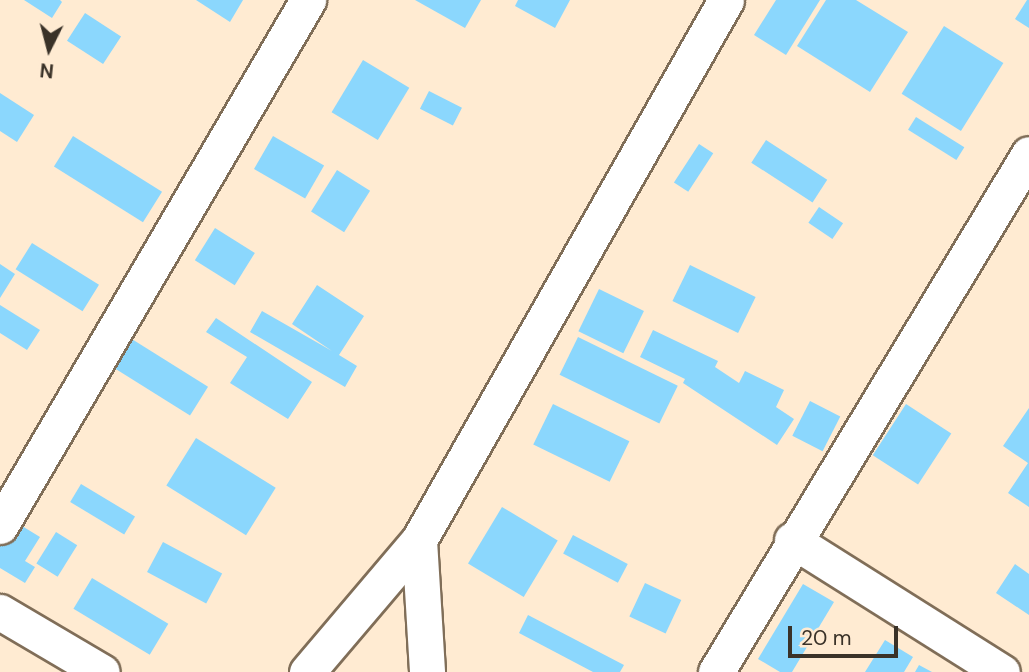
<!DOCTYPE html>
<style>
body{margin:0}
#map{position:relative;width:1029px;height:672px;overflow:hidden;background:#ffebd2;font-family:"DM Sans",sans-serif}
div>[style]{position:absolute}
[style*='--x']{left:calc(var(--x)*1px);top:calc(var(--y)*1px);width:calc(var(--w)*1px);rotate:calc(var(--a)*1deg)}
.building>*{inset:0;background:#8bd7fd;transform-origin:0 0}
.roads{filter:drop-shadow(2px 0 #806e58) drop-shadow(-2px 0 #806e58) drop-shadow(0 2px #806e58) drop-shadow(0 -2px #806e58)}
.street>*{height:35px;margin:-17.5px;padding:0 17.5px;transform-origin:17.5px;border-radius:17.5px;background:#fff}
span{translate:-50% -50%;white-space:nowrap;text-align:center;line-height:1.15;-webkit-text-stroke:5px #ffebd2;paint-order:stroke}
.north{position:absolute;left:14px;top:14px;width:70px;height:70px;-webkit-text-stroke:5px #ffebd2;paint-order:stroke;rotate:186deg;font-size:19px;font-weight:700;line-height:28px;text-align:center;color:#3a3228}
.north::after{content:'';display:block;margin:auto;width:24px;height:32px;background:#3a3228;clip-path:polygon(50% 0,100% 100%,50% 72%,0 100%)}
.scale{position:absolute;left:788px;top:626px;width:110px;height:32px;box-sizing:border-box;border:4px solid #3a3228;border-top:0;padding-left:9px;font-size:21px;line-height:24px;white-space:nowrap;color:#3a3228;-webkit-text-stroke:5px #ffebd2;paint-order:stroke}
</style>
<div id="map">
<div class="building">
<i style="clip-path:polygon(24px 0,60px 0,62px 2px,52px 18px)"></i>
<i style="clip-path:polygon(196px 0,243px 0,230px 22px)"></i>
<i style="clip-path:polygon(415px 0,481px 0,465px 28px)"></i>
<i style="clip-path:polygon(518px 0,570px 0,555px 28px,515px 6px)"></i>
<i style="clip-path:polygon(776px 0,820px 0,786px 55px,754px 35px)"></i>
<i style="clip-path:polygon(826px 0,856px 0,908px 32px,870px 92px,797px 46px)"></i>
<i style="clip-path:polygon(1027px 0,1029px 0,1029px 28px,1015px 19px)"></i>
<i style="left:85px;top:13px;width:43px;height:33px;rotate:33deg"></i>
<i style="left:944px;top:26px;width:70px;height:80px;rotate:32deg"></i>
<i style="left:363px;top:60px;width:54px;height:61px;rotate:31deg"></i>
<i style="left:429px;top:91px;width:37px;height:20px;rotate:27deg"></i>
<i style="clip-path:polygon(0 93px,34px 115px,17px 142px,0 131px)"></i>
<i style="left:916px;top:117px;width:57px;height:15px;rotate:32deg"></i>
<i style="left:73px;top:136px;width:105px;height:36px;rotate:32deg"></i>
<i style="left:273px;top:136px;width:59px;height:38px;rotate:30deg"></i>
<i style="left:766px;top:140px;width:73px;height:27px;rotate:33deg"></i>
<i style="left:699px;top:144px;width:17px;height:46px;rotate:33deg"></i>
<i style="left:337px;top:170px;width:39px;height:49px;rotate:32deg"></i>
<i style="left:819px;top:207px;width:29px;height:19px;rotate:34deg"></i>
<i style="left:215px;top:228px;width:47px;height:38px;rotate:32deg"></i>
<i style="left:32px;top:243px;width:79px;height:31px;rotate:32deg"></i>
<i style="clip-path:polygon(0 264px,15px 274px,0 298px)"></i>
<i style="left:690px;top:265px;width:73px;height:40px;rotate:26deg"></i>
<i style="clip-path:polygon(317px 285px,364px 316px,339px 355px,357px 366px,345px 387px,250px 332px,262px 311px,332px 351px,292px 324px)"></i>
<i style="left:599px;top:289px;width:50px;height:47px;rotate:26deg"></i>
<i style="clip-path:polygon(0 305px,40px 330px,27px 350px,0 333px)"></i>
<i style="clip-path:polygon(216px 318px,312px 382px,288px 419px,230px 383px,247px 357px,206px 332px)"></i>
<i style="clip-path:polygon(653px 330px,718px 361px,715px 367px,739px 383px,745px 371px,784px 390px,776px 407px,794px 419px,777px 445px,683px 383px,685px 379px,640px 357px)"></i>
<i style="left:119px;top:331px;width:105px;height:34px;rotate:32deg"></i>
<i style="left:578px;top:337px;width:111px;height:42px;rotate:26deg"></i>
<i style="left:810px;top:401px;width:34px;height:39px;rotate:27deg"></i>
<i style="left:553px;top:404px;width:85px;height:45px;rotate:26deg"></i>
<i style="left:906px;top:404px;width:54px;height:61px;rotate:33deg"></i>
<i style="clip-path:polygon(1029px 408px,1029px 507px,1008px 493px,1028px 463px,1003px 446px)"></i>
<i style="left:196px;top:438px;width:94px;height:56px;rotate:32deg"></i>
<i style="left:81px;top:484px;width:63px;height:21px;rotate:31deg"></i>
<i style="left:502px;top:507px;width:65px;height:66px;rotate:31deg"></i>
<i style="clip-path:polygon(4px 515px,40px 537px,25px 561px,35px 567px,25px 583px,0 568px,0 522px)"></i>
<i style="left:56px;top:532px;width:25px;height:37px;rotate:32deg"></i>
<i style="left:573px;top:535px;width:62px;height:21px;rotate:28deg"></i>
<i style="left:163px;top:542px;width:67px;height:34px;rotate:28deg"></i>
<i style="clip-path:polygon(1015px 564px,1029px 574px,1029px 615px,996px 593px)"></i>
<i style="left:92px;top:578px;width:89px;height:36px;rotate:31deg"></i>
<i style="left:645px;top:583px;width:40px;height:37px;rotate:25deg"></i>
<i style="clip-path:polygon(803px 584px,834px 602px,792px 672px,780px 672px,758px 659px)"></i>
<i style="clip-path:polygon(528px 615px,624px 665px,620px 672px,593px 672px,519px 633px)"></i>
<i style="clip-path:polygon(885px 640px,913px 657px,904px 672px,865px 672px)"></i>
<i style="clip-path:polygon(919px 665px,932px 672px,915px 672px)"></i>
</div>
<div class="roads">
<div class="street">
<i style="--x:0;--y:526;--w:610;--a:-59.65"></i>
<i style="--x:419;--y:540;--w:132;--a:86.5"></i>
<i style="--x:792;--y:540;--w:248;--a:32.2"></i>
<i style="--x:0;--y:612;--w:118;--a:30.5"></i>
<i style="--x:307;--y:672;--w:173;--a:-49.7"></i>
<i style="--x:419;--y:540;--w:621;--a:-60.38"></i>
<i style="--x:716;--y:672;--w:605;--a:-58.86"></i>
</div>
</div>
<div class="north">N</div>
<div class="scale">20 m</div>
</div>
